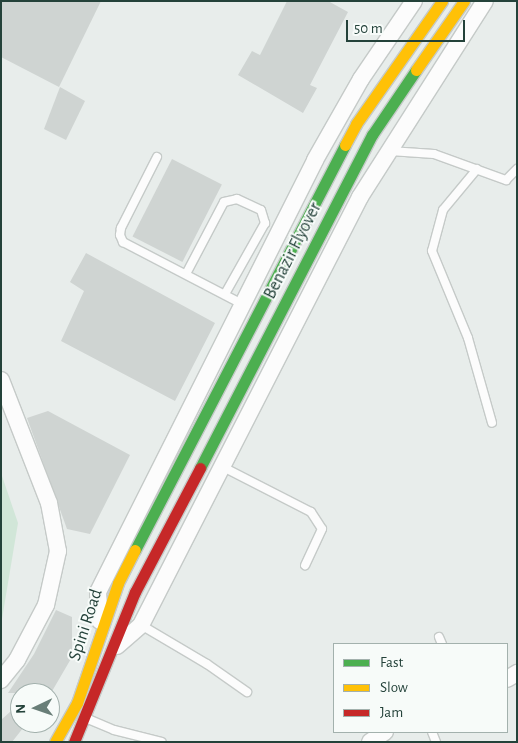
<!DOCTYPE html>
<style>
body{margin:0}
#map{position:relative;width:518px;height:743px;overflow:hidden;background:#e8edeb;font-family:"Alegreya Sans",sans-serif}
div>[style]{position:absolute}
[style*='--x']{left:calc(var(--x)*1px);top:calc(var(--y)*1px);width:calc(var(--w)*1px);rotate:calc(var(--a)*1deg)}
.green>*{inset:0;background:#d1e6d8}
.building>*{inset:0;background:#cfd4d2;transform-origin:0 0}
.roads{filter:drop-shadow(1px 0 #c5cac8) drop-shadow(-1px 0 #c5cac8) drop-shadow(0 1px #c5cac8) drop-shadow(0 -1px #c5cac8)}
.lane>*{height:8px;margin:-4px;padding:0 4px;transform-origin:4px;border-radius:4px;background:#fcfcfc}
.street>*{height:16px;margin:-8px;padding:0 8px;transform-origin:8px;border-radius:8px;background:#fcfcfc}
.fast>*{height:11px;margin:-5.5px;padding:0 5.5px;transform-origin:5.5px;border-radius:5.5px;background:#4caf50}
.slow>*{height:11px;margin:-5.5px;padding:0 5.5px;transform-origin:5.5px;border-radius:5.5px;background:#ffc107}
.jam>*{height:11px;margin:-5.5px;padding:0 5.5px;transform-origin:5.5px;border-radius:5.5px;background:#c62828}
span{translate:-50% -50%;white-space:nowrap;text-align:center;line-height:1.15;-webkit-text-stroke:4px #f7fbf9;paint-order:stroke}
.street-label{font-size:18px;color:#24423a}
.frame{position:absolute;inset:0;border:2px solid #24423a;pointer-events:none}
.legend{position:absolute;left:333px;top:643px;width:175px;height:90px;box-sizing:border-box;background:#f7fbf9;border:1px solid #a3b1ad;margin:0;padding:6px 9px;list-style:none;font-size:15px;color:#24423a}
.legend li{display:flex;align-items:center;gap:10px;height:25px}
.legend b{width:25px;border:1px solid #a3b1ad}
.north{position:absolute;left:10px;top:683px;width:50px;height:50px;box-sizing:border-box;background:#f7fbf9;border:1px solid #a3b1ad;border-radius:50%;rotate:267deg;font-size:14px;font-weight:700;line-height:20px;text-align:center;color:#24423a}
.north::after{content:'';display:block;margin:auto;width:18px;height:22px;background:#697e78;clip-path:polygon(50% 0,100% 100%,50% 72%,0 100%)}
.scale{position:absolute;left:346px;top:20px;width:119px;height:22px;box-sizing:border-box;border:2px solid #24423a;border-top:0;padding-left:6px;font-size:15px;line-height:18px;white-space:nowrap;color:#24423a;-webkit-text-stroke:4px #f7fbf9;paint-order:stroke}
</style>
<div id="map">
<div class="green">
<i style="clip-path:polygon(1px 473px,18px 523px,1px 625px)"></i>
</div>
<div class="building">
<i style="clip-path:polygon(1px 1px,101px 1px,59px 87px,1px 57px)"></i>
<i style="clip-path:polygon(287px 1px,328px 1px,348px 12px,310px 85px,317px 88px,303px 113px,238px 75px,252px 51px,260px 55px)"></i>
<i style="clip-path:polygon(60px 87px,85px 101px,66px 140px,44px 129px)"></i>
<i style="left:172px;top:159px;width:56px;height:87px;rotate:27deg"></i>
<i style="clip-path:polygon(86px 253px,215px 323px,175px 401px,61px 341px,84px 291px,70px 282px)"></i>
<i style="clip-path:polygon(48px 411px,130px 455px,90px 534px,67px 529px,27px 418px)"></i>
<i style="clip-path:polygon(56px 610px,72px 617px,72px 657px,51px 693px,8px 693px,34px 654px)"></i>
<i style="clip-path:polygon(20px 703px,20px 723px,27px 723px,12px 742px,1px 742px,1px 720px)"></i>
</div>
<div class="roads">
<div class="lane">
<i style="--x:390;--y:151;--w:44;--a:3.9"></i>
<i style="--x:434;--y:154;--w:77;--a:19.9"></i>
<i style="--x:506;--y:180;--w:16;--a:-45"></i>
<i style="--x:157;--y:157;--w:80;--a:116.9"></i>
<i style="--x:121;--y:228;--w:7;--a:98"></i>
<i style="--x:120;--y:235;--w:8;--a:67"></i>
<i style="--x:123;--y:242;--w:134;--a:27.5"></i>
<i style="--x:477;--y:169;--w:53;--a:129.7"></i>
<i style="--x:443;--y:210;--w:42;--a:105"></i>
<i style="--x:432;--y:251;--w:94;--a:67.5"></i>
<i style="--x:468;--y:338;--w:88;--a:74.2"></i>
<i style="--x:186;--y:274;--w:81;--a:-62.2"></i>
<i style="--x:224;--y:202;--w:13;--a:-13"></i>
<i style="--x:237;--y:199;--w:26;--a:25"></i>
<i style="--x:261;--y:210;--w:14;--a:73"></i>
<i style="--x:265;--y:223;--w:81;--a:119.4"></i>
<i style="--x:221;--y:466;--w:101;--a:27.1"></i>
<i style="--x:311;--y:512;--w:20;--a:57"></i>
<i style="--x:322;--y:529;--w:40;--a:115"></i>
<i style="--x:141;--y:625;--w:77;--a:30.6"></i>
<i style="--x:207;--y:664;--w:49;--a:35"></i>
<i style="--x:439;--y:637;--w:8;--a:67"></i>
<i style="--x:88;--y:719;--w:28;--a:23"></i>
<i style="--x:114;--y:730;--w:49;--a:14"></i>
<i style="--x:432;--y:732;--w:11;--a:68"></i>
</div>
<div class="street">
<i style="--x:1;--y:380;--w:132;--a:68.7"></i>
<i style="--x:49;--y:503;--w:49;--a:79.4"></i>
<i style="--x:58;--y:551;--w:55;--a:102.5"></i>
<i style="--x:46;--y:605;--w:62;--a:117.8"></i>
<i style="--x:17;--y:660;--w:26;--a:129"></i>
<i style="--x:100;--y:621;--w:29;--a:-94"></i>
<i style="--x:98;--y:592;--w:483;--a:-63.3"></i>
<i style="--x:315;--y:160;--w:93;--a:-60.4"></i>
<i style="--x:361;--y:79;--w:94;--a:-55.8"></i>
<i style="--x:117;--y:646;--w:32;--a:-41"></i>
<i style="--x:141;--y:625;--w:481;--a:-62.9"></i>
<i style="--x:360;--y:197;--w:232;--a:-57.5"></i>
<i style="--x:507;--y:679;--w:12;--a:-31"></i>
<i style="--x:370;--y:742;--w:18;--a:-34"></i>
</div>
<div class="fast">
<i style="--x:200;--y:468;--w:375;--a:-62.7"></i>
<i style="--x:372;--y:135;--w:78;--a:-55.9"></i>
<i style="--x:135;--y:550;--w:456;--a:-62.6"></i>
</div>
<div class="slow">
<i style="--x:416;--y:70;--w:84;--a:-55.2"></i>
<i style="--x:345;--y:145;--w:24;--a:-62"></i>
<i style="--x:356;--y:124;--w:150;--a:-55"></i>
<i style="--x:55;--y:742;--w:45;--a:-60.6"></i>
<i style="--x:77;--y:703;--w:127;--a:-71.1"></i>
<i style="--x:118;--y:583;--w:37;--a:-63"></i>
</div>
<div class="jam">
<i style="--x:74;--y:742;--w:162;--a:-67.9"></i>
<i style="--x:135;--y:592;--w:140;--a:-62.3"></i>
</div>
</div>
<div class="street-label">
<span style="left:293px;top:251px;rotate:-63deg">Benazir Flyover</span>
<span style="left:86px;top:625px;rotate:-72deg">Spini Road</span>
</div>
<div class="frame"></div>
<ul class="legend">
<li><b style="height:6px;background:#4caf50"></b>Fast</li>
<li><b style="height:6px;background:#ffc107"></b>Slow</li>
<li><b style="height:6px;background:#c62828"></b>Jam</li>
</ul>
<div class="north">N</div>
<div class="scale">50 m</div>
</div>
